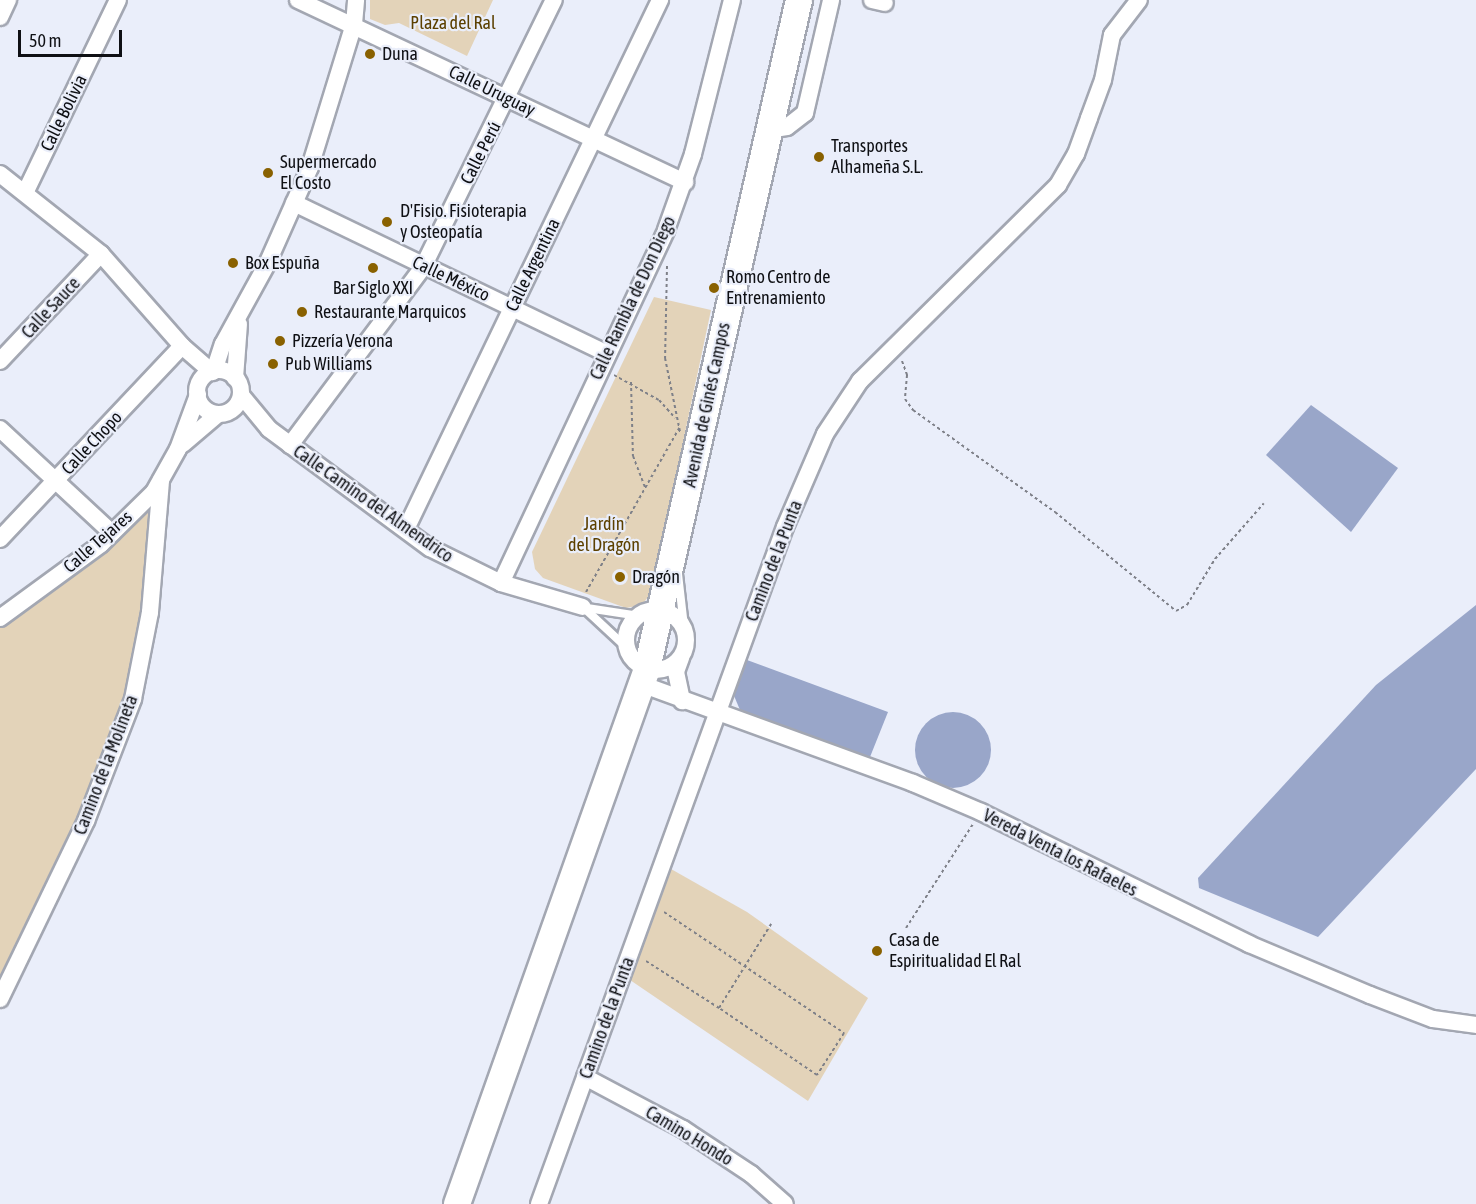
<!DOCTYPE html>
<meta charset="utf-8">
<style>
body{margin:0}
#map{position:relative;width:1476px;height:1204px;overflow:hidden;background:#eaeefa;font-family:"Asap Condensed",sans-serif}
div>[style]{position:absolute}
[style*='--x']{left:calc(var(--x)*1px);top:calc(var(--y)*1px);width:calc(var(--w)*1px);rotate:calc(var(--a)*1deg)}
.green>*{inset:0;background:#e3d3b9}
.water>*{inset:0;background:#99a6c9}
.round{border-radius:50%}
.path>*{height:2px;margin-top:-1px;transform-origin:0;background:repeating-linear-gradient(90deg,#7e8088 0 3px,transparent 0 6px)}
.roads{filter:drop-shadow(2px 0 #a3a7b2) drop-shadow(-2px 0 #a3a7b2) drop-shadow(0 2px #a3a7b2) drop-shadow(0 -2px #a3a7b2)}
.lane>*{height:8px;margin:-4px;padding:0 4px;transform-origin:4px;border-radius:4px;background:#fff}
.street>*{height:16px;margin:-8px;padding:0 8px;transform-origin:8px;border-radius:8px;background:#fff}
.street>.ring{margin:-8px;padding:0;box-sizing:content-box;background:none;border:16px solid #fff;border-radius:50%}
.primary>*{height:26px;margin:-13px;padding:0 13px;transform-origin:13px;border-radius:13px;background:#fff}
.dots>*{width:16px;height:16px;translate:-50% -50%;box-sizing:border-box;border:3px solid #eaeefa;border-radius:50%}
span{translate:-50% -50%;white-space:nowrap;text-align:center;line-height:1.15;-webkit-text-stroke:4.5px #eaeefa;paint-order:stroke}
.park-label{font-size:18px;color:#5c4000}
.poi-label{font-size:18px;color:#0f1014}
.left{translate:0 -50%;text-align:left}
.street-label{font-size:18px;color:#0f1014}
.scale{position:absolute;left:18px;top:30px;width:104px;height:27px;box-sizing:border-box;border:3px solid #0f1014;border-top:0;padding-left:8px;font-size:18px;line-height:21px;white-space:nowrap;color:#0f1014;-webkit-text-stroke:4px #eaeefa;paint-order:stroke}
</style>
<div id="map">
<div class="green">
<i style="clip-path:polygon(370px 0,493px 0,467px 56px,399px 23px,385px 25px,370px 19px)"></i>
<i style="clip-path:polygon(654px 297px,711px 310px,651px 593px,642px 605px,626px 608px,543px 578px,535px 569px,532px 552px)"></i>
<i style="clip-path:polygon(152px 503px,152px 550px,134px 667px,107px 757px,0 990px,0 628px,97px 558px)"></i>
<i style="clip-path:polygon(671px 869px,747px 912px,868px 998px,808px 1101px,630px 980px)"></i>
</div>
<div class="water">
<i style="clip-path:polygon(1311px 405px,1398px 468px,1351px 532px,1266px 455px)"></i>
<i style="clip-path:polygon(1476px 605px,1476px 769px,1318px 937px,1199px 888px,1198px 878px,1376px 685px)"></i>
<i style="clip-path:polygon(747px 660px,888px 712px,870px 757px,740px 710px,732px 691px)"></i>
<i class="round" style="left:915px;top:712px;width:76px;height:76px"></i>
</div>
<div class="path">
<i style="--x:667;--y:266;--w:92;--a:91.2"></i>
<i style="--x:665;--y:358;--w:76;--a:78.5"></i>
<i style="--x:902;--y:361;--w:15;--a:70"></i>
<i style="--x:907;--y:375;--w:24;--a:95"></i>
<i style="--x:905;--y:399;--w:14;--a:54"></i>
<i style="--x:913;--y:410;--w:175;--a:35.7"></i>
<i style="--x:1055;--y:512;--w:156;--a:39.3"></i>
<i style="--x:1176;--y:611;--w:13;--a:-29"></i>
<i style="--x:1187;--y:605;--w:54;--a:-58.7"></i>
<i style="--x:1215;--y:559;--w:74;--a:-48.8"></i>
<i style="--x:614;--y:375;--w:51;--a:29.1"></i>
<i style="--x:659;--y:400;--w:24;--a:48"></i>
<i style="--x:631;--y:382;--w:74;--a:88.5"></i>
<i style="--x:633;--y:456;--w:34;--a:69"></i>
<i style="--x:586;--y:592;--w:189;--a:-60.4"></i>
<i style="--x:664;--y:912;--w:217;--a:33.9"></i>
<i style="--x:844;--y:1033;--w:50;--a:122.7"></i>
<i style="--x:817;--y:1075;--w:119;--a:-145.6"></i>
<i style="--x:906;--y:928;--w:124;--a:-57.2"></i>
<i style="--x:646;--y:961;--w:87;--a:32.8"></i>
<i style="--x:719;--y:1008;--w:99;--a:-58.2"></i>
</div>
<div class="roads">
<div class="lane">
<i style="--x:678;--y:574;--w:53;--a:83.5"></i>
<i style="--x:583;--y:607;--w:60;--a:43"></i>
<i style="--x:587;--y:608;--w:53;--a:8.7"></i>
</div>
<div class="street">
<i style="--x:298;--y:0;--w:428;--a:25.2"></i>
<i style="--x:872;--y:0;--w:13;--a:13"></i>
<i style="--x:0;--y:17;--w:19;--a:-65"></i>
<i style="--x:768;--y:130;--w:19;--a:-9"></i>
<i style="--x:787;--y:127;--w:23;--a:-38"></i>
<i style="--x:805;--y:113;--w:116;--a:-77"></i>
<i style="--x:0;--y:174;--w:129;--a:38.4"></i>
<i style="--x:101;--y:254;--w:123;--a:48.6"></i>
<i style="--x:182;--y:346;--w:40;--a:41"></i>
<i style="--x:25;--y:193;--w:214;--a:-64.3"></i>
<i style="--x:294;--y:203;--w:348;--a:25.7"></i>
<i style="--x:0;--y:361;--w:147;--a:-46.7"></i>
<i class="ring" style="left:197px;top:370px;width:28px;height:28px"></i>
<i style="--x:214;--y:371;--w:28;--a:-72"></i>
<i style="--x:223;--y:344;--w:94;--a:-61.2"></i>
<i style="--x:268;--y:262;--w:104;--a:-66.1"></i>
<i style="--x:310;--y:167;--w:150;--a:-72.9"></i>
<i style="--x:354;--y:24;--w:24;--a:-85"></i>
<i style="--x:235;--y:378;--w:54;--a:-85.8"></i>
<i style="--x:241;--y:395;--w:44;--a:50.5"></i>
<i style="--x:269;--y:429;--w:200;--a:36.5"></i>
<i style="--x:430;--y:548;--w:79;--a:26.2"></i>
<i style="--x:501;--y:583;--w:85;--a:16.3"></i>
<i style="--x:0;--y:429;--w:153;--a:42.9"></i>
<i style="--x:183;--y:444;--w:46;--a:-40.6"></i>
<i style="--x:290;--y:445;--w:222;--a:-53.2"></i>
<i style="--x:423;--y:267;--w:297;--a:-63.9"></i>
<i style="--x:406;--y:529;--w:587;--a:-64.35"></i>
<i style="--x:0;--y:539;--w:265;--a:-46.7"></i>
<i style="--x:501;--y:583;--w:390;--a:-64.9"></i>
<i style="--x:666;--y:230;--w:81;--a:-70.4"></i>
<i style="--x:693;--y:154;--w:159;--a:-75.8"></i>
<i class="ring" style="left:626px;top:610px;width:44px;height:44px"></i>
<i style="--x:0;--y:618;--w:125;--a:-36.2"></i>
<i style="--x:101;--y:544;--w:74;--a:-44.5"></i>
<i style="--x:154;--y:492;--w:49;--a:-60.8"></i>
<i style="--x:178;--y:449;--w:58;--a:-69.7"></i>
<i style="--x:681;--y:658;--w:15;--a:110"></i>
<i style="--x:676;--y:672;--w:30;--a:78"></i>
<i style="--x:641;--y:684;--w:289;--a:20"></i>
<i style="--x:913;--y:783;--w:74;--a:23.1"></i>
<i style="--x:981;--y:812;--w:299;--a:26.2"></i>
<i style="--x:1249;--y:944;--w:131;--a:22.9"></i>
<i style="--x:1370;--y:995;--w:67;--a:20.9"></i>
<i style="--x:1433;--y:1019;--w:43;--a:7.9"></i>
<i style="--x:0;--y:999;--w:198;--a:-64.2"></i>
<i style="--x:86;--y:821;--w:131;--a:-68.9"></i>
<i style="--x:133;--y:699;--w:89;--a:-78.9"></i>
<i style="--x:150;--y:612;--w:132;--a:-85.2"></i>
<i style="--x:585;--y:1077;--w:111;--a:28"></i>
<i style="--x:683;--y:1129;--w:82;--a:33.5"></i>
<i style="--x:751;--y:1174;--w:45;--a:41.4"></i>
<i style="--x:539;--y:1204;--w:720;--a:-70.03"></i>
<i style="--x:785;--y:527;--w:101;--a:-66.7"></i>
<i style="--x:825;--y:434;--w:64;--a:-56.6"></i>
<i style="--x:860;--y:381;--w:279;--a:-44.7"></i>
<i style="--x:1058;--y:185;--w:36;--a:-60"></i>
<i style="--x:1076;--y:154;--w:38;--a:-70"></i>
<i style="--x:1089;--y:118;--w:40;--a:-69.8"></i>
<i style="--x:1103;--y:80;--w:46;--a:-78.7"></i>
<i style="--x:1112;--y:35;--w:44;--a:-52.4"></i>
</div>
<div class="primary">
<i style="--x:457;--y:1204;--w:568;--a:-70.45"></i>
<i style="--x:647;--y:669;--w:686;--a:-77.2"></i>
</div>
</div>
<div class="dots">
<i style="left:370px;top:54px;background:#896100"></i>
<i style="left:819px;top:157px;background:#896100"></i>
<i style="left:268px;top:173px;background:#896100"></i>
<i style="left:387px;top:222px;background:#896100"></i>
<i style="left:233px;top:263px;background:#896100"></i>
<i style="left:373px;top:268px;background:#896100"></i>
<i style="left:714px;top:288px;background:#896100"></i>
<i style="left:302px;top:312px;background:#896100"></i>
<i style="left:280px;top:341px;background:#896100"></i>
<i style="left:273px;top:364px;background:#896100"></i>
<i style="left:620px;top:577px;background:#896100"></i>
<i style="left:877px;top:951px;background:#896100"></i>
</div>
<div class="park-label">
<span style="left:453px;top:23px">Plaza del Ral</span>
<span style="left:604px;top:535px">Jardín<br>del Dragón</span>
</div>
<div class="poi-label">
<span class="left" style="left:382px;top:54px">Duna</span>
<span class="left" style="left:831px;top:157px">Transportes<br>Alhameña S.L.</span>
<span class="left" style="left:280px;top:173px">Supermercado<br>El Costo</span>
<span class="left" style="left:400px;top:222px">D'Fisio. Fisioterapia<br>y Osteopatía</span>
<span class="left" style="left:245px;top:263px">Box Espuña</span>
<span class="left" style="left:726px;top:288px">Romo Centro de<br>Entrenamiento</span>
<span style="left:373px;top:288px">Bar Siglo XXI</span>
<span class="left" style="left:314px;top:312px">Restaurante Marquicos</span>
<span class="left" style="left:292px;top:341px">Pizzería Verona</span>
<span class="left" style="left:285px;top:364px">Pub Williams</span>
<span class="left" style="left:632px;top:577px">Dragón</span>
<span class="left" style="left:889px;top:951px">Casa de<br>Espiritualidad El Ral</span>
</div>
<div class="street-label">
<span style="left:492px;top:91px;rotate:26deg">Calle Uruguay</span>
<span style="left:64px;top:113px;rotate:-64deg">Calle Bolivia</span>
<span style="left:481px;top:153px;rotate:-63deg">Calle Perú</span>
<span style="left:533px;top:265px;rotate:-64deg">Calle Argentina</span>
<span style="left:451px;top:279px;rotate:25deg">Calle México</span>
<span style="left:633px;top:298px;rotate:-65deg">Calle Rambla de Don Diego</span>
<span style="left:51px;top:308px;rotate:-47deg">Calle Sauce</span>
<span style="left:707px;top:405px;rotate:-78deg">Avenida de Ginés Campos</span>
<span style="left:92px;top:443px;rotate:-47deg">Calle Chopo</span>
<span style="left:373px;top:504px;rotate:35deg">Calle Camino del Almendrico</span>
<span style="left:98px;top:542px;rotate:-41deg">Calle Tejares</span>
<span style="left:774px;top:561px;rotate:-69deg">Camino de la Punta</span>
<span style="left:106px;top:765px;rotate:-69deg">Camino de la Molineta</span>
<span style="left:1060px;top:853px;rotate:27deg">Vereda Venta los Rafaeles</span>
<span style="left:607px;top:1018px;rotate:-70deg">Camino de la Punta</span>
<span style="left:689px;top:1136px;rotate:31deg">Camino Hondo</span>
</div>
<div class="scale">50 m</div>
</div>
